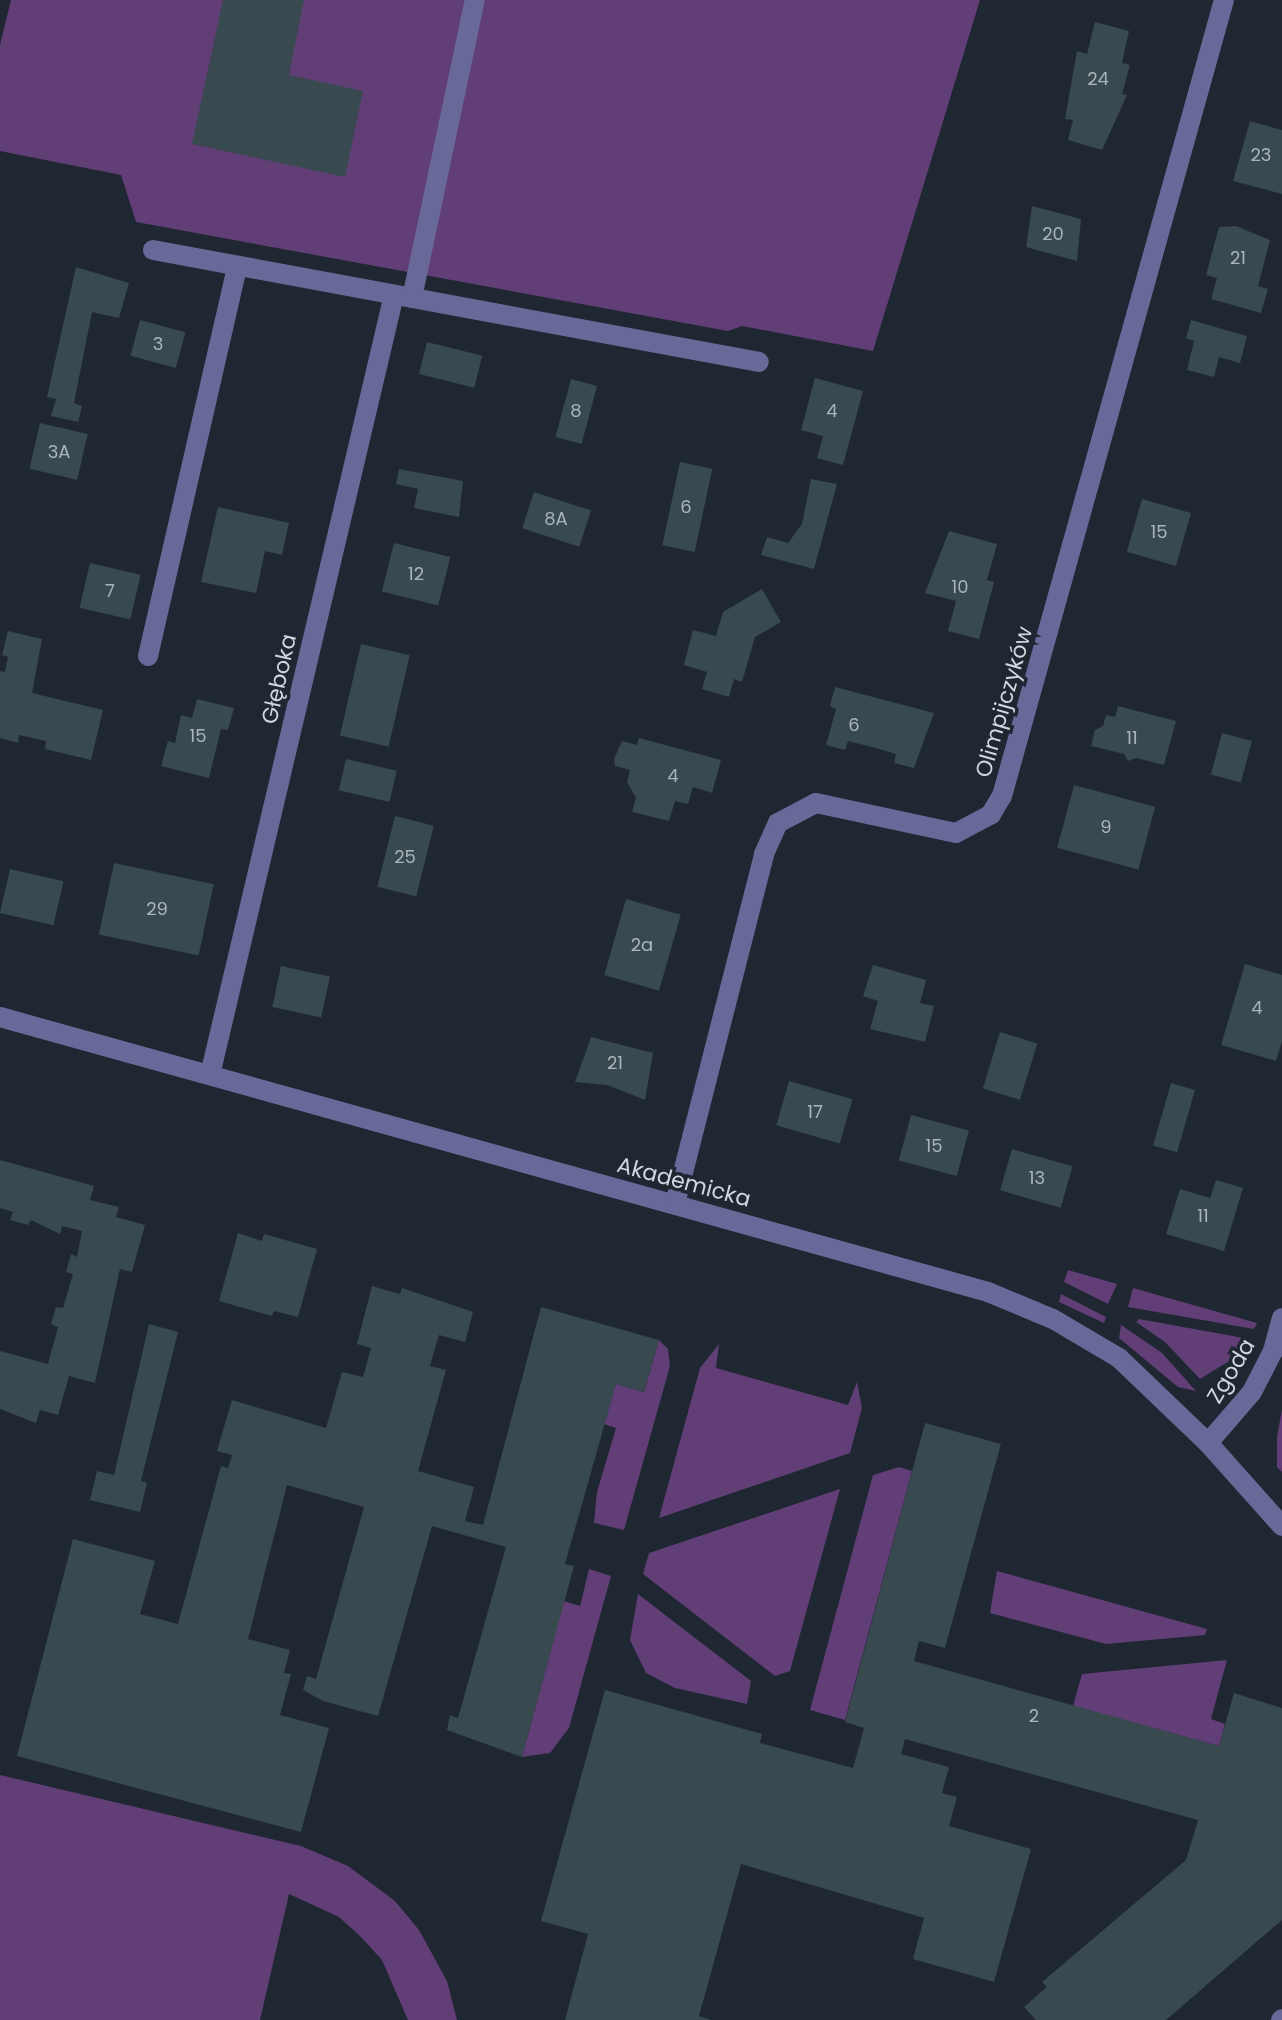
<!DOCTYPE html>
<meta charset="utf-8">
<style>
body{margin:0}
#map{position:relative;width:1282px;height:2020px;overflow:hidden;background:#1e2732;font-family:Poppins,sans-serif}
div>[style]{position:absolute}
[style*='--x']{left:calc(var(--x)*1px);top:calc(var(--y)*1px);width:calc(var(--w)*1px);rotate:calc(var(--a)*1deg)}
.green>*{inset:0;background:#613e75}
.building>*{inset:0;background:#384950;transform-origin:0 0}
.minor>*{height:20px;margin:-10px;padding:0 10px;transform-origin:10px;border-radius:10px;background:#696999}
span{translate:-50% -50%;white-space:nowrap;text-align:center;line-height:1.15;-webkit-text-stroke:7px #1e2732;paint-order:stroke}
.number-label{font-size:18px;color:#abb4ba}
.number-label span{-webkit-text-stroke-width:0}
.street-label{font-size:22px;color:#d1d7de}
</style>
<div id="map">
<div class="green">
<i style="clip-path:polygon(11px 0,980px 0,873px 351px,742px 326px,728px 331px,136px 222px,121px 175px,0 151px,0 45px)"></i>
<i style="clip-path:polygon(1068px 1270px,1117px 1284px,1108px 1304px,1064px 1282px)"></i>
<i style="clip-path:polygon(1133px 1288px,1257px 1323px,1254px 1329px,1128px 1307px)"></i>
<i style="clip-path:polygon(1061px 1294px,1106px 1317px,1104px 1323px,1059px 1302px)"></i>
<i style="clip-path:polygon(1139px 1319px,1249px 1339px,1244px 1352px,1200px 1379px,1165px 1342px,1136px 1322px)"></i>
<i style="clip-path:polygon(1121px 1325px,1162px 1353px,1196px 1391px,1178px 1387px,1119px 1338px)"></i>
<i style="clip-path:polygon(659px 1340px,668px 1349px,670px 1366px,624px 1530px,594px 1523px,597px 1492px,616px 1428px,604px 1424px,616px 1384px,644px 1392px)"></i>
<i style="clip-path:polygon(719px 1344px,716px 1368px,848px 1405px,857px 1382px,862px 1408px,850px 1453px,659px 1518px,700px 1368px)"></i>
<i style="clip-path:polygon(1282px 1409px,1282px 1472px,1277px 1467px,1277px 1437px)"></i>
<i style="clip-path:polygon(899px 1467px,912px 1471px,845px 1720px,810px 1710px,873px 1475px)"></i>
<i style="clip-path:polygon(840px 1489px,790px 1671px,775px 1676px,643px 1574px,649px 1553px)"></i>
<i style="clip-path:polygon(589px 1569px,611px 1576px,569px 1728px,550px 1753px,522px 1757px,564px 1601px,580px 1606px)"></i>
<i style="clip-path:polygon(997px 1571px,1207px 1629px,1205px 1635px,1106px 1644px,990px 1613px)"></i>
<i style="clip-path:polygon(638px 1594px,751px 1681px,747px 1704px,675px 1688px,646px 1673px,630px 1640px)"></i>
<i style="clip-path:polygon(1227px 1660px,1211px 1719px,1225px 1724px,1219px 1746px,1073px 1706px,1082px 1674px)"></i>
<i style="clip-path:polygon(0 1775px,301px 1846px,348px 1866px,395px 1901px,419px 1930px,447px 1981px,457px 2020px,408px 2020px,382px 1960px,361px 1937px,339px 1917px,289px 1894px,260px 2020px,0 2020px)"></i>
</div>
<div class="building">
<i style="clip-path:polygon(223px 0,304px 0,289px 75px,363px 91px,345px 177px,192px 144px)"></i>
<i style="clip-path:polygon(1095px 22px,1129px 31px,1122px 63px,1130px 65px,1122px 94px,1127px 95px,1102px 150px,1068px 140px,1073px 120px,1065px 119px,1077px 51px,1087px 54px)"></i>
<i style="clip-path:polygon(1250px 121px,1282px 130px,1282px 194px,1233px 181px)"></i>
<i style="clip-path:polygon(1032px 206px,1081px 219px,1077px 261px,1026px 247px)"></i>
<i style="clip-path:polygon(1236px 226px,1270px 240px,1258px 286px,1268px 289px,1261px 313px,1211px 299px,1217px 278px,1206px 275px,1219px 227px)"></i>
<i style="clip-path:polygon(76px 267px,129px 283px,119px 318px,92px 312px,74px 403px,82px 406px,78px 422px,51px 416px,56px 399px,47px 397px)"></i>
<i style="left:140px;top:320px;width:47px;height:37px;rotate:15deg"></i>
<i style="clip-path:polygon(1191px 320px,1247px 336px,1240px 363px,1219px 357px,1214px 377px,1187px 370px,1194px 341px,1186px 338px)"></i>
<i style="left:427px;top:342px;width:57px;height:33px;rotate:14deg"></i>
<i style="clip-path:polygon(815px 378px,863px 391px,843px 465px,817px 458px,823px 436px,801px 430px)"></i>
<i style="left:571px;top:379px;width:27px;height:60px;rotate:15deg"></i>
<i style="left:40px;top:423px;width:49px;height:47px;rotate:13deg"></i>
<i style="left:680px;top:462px;width:33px;height:85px;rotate:12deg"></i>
<i style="clip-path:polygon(399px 469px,463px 481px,459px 517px,414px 508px,418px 489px,396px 484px)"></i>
<i style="clip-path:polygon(811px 479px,837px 484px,814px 569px,761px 555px,767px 537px,788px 543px,802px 524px)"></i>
<i style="left:534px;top:492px;width:60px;height:38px;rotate:18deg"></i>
<i style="left:1142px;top:499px;width:51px;height:55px;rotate:16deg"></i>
<i style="clip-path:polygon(218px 507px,289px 523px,282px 555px,265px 551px,256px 593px,201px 582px)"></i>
<i style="clip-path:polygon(949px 531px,997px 544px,987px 580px,994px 582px,979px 639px,948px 631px,956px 601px,925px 593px)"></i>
<i style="left:394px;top:543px;width:58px;height:50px;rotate:14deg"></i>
<i style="left:90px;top:563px;width:52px;height:46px;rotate:13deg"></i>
<i style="clip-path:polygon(762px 589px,781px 622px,755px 637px,742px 682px,734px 679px,729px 697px,702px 689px,707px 672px,684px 665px,693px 630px,716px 636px,723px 612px)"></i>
<i style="clip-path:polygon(8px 631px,42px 639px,32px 693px,103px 710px,91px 760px,45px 749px,46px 741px,19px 735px,18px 743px,0 738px,0 671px,5px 672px,8px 657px,2px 655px)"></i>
<i style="left:361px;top:644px;width:50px;height:94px;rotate:13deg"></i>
<i style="clip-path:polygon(835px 687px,934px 713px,914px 768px,894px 763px,896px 754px,872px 747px,848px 741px,845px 750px,826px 745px,836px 709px,830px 706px)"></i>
<i style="clip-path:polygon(197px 699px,234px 708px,228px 730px,221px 729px,209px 778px,161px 766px,168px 741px,175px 743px,181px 715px,192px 718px)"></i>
<i style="clip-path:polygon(1118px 706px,1176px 721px,1164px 765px,1136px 758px,1128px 761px,1124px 754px,1091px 746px,1095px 730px,1103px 726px,1106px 715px,1115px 717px)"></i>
<i style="left:1222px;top:733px;width:31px;height:43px;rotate:15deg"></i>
<i style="clip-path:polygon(639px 738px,721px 760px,712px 793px,693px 787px,688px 804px,675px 801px,669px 821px,632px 812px,636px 798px,627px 782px,630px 770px,615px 766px,614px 759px,622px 741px,637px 745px)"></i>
<i style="left:346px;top:759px;width:52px;height:32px;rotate:13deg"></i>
<i style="left:1074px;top:785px;width:84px;height:65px;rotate:15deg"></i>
<i style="left:395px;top:816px;width:40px;height:73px;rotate:14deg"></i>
<i style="left:114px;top:863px;width:102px;height:73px;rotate:12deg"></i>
<i style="left:10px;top:869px;width:55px;height:45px;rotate:13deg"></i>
<i style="left:626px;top:899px;width:57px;height:79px;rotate:16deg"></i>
<i style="clip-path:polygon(1245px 964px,1282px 975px,1282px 1041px,1276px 1061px,1221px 1045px)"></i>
<i style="clip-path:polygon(873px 965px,926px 980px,920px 1003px,934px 1006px,925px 1042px,870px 1029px,878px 1001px,863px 996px)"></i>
<i style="left:281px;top:966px;width:50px;height:42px;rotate:12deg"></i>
<i style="left:1000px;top:1032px;width:39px;height:59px;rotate:17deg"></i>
<i style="clip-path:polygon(591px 1037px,653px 1053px,645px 1100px,607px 1085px,575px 1082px)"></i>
<i style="left:789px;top:1081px;width:66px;height:46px;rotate:16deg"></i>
<i style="left:1171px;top:1083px;width:25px;height:65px;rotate:16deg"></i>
<i style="left:911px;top:1115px;width:60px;height:47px;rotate:15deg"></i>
<i style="left:1012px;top:1149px;width:63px;height:43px;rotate:16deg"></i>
<i style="clip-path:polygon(0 1160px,94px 1186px,90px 1200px,119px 1207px,116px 1217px,145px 1225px,132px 1272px,120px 1269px,95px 1383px,69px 1376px,58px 1415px,40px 1410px,36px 1423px,0 1409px,0 1351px,48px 1364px,58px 1327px,51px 1324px,56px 1307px,63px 1308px,73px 1274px,66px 1272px,71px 1254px,77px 1257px,82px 1231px,62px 1226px,60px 1234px,31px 1220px,28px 1225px,10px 1220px,13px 1212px,0 1208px)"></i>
<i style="clip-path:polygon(1216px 1180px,1243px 1188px,1224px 1251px,1166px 1234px,1180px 1189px,1210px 1198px)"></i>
<i style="clip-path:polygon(238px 1233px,262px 1241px,264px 1234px,317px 1249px,298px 1317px,274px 1311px,272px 1316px,219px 1301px)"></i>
<i style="clip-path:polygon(372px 1286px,400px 1294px,402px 1288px,473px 1312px,465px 1342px,439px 1335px,430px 1366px,446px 1370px,418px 1471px,474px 1487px,465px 1521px,483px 1525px,541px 1307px,659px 1340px,644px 1392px,616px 1384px,565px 1564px,574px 1566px,522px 1757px,447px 1730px,450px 1715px,458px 1718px,506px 1547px,432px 1526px,378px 1716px,323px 1701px,303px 1690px,307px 1676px,316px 1679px,364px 1507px,287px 1485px,248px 1639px,290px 1650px,284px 1673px,291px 1674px,280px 1715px,329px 1728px,301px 1832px,17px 1756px,73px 1539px,155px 1561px,140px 1614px,178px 1624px,221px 1466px,228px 1468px,232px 1455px,217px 1451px,232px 1400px,326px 1428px,342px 1372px,363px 1377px,371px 1348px,357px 1344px)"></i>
<i style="clip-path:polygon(149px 1324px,178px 1332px,141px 1481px,147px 1483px,140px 1512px,90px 1500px,97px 1471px,114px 1475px)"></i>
<i style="clip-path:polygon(925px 1423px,1001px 1444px,945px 1648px,919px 1641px,914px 1661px,1219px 1746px,1234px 1693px,1282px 1708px,1282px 1920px,1166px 2020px,1036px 2020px,1024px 2007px,1047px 1987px,1042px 1982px,1186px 1860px,1198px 1820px,905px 1739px,901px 1754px,949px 1767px,942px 1793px,957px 1797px,949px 1826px,1031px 1849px,994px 1982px,913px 1959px,924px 1918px,741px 1864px,699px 2016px,711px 2020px,565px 2020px,588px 1934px,541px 1921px,605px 1690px,762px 1734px,760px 1743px,853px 1768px,864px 1728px,845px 1722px)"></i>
</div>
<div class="minor">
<i style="--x:153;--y:250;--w:616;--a:10.47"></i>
<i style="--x:412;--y:298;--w:305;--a:-78.1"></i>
<i style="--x:148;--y:656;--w:399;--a:-77.1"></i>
<i style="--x:0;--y:1017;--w:1026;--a:15.55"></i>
<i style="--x:988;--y:1292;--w:70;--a:22.6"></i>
<i style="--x:1053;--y:1319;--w:77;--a:30.6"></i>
<i style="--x:1119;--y:1358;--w:123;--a:43.7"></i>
<i style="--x:1208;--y:1443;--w:111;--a:48.3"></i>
<i style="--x:210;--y:1075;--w:801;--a:-76.73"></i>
<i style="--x:675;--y:1204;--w:361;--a:-75.7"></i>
<i style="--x:764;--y:854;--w:34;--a:-66"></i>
<i style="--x:778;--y:823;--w:43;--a:-27.8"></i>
<i style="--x:816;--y:803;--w:143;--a:12.1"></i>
<i style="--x:956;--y:833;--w:40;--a:-28"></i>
<i style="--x:991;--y:814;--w:21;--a:-59"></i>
<i style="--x:1002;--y:796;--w:826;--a:-74.42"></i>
<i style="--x:1208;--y:1443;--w:67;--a:-49.2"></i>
<i style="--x:1252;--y:1392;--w:46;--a:-62.9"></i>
<i style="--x:1273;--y:1351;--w:34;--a:-75"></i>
<i style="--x:1281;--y:2020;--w:1;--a:-45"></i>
</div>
<div class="number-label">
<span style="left:1098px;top:79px">24</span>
<span style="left:1261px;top:155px">23</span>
<span style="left:1053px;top:234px">20</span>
<span style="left:1238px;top:258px">21</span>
<span style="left:158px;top:344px">3</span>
<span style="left:576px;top:411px">8</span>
<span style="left:832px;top:411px">4</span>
<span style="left:59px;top:452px">3A</span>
<span style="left:686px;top:507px">6</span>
<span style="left:556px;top:519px">8A</span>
<span style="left:1159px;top:532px">15</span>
<span style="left:416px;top:574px">12</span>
<span style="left:960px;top:587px">10</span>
<span style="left:110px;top:591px">7</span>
<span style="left:854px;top:725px">6</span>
<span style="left:198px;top:736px">15</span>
<span style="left:1132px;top:738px">11</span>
<span style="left:673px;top:776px">4</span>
<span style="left:1106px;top:827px">9</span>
<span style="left:405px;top:857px">25</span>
<span style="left:157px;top:909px">29</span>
<span style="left:642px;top:945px">2a</span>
<span style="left:1257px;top:1008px">4</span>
<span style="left:615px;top:1063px">21</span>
<span style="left:815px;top:1112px">17</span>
<span style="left:934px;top:1146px">15</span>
<span style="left:1037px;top:1178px">13</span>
<span style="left:1203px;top:1216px">11</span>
<span style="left:1034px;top:1716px">2</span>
</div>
<div class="street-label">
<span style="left:279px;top:679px;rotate:-77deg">Głęboka</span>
<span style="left:1004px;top:702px;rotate:-74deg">Olimpijczyków</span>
<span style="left:684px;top:1182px;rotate:15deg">Akademicka</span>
<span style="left:1231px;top:1371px;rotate:-59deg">Zgoda</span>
</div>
</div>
